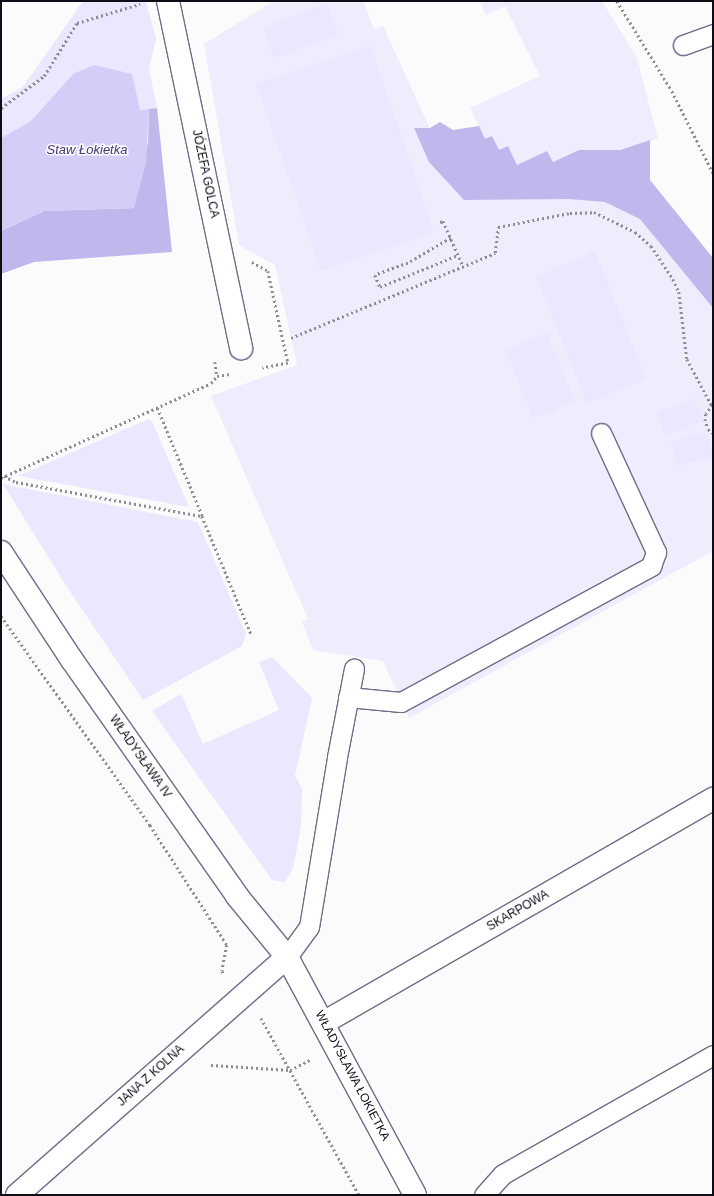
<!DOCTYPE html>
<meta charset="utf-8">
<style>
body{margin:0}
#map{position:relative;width:714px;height:1196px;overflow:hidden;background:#fbfbfb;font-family:Arial,sans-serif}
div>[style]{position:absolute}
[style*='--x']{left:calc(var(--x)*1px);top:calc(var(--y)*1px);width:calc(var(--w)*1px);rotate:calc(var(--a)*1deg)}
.built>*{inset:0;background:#eeecfd}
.green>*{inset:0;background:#ebe7fe;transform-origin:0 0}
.forest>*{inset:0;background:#c1b7ec}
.water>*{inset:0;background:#d5cdf8}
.path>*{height:2.5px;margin-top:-1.25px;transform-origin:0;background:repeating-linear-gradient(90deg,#8d8c91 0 2px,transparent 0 5px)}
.roads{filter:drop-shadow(1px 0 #716b8a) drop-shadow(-1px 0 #716b8a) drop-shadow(0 1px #716b8a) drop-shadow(0 -1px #716b8a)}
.service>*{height:19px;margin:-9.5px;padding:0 9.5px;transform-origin:9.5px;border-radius:9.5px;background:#fff}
.minor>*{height:22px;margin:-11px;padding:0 11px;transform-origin:11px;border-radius:11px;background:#fff}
.tertiary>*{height:22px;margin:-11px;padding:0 11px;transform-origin:11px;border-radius:11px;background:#fff}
span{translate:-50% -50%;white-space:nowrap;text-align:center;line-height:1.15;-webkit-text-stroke:3px #fff;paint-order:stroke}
.street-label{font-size:12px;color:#0f0c18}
.water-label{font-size:13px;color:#463574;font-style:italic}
.frame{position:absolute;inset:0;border:2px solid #0f0c18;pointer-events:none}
</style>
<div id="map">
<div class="built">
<i style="clip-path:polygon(274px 1px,363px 1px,374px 29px,383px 26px,443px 157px,631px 194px,713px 308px,713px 551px,409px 718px,383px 661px,313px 650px,302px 622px,308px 619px,211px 396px,297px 365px,275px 265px,239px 245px,204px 44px)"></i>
<i style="clip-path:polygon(480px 1px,602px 1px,637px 58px,658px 139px,620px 150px,579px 150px,553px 162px,547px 151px,517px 165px,508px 146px,499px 151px,485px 139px,470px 108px,540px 76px,505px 6px,486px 15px)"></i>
</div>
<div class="green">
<i style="clip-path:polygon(83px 1px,146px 1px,156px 39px,149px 69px,157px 108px,140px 110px,73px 74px,31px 121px,1px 138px,1px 99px,23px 87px)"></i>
<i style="left:327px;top:4px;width:33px;height:68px;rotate:70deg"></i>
<i style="left:370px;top:45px;width:198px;height:120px;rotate:71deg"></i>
<i style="left:595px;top:252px;width:137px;height:64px;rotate:68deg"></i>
<i style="left:547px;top:333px;width:74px;height:45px;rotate:68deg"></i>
<i style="left:694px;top:398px;width:24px;height:40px;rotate:68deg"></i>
<i style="clip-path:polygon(148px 419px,152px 421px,189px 507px,18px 476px)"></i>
<i style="left:706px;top:432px;width:25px;height:37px;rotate:74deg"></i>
<i style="clip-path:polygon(3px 484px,198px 522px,246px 634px,242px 646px,143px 700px,65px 584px)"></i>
<i style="clip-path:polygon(272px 657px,312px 698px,295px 776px,302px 788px,301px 827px,293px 869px,285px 882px,272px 880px,152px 711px,179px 695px,182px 696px,203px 744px,279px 710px,259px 662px)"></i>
</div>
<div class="forest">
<i style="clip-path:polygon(157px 108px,172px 252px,34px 262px,1px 274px,1px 231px,44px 211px,134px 208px,148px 142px,149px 109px)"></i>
<i style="clip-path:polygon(440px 122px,453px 130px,479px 126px,485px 139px,492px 136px,499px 150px,508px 146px,517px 165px,547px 151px,553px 162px,579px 150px,620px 150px,650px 140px,650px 180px,713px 258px,713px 308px,640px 219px,605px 202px,569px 199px,464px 200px,429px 162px,414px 128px,430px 128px)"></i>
</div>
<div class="water">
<i style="clip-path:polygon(94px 65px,132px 74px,140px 110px,149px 109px,146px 163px,134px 208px,44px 211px,1px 231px,1px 138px,31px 121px,73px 74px)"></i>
</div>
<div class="path">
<i style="--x:617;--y:1;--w:105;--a:58.6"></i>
<i style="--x:672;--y:91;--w:92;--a:63.4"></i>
<i style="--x:1;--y:108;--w:54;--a:-36.7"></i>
<i style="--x:44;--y:76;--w:62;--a:-58.1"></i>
<i style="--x:77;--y:23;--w:66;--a:-16.8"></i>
<i style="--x:440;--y:222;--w:3;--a:-18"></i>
<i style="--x:443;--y:221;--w:49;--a:66"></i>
<i style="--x:451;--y:238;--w:50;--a:149.8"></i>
<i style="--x:408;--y:263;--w:35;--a:160"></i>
<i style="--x:375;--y:275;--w:13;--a:67"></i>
<i style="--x:380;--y:287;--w:84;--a:-22.3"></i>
<i style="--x:252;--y:262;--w:18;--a:29"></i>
<i style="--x:268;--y:271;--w:94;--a:77.7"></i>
<i style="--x:288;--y:363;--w:26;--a:169"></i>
<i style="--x:291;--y:338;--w:221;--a:-22.6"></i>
<i style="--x:495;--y:253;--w:26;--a:-83"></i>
<i style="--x:498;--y:227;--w:73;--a:-11"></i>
<i style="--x:570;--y:213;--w:24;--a:-2"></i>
<i style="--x:594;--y:212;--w:46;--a:26"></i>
<i style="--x:635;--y:232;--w:21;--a:41"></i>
<i style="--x:651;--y:246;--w:40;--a:56"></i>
<i style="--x:673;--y:279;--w:14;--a:65"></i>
<i style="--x:679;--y:292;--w:67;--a:83.2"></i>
<i style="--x:687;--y:359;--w:53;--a:62"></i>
<i style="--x:215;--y:362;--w:14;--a:82"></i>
<i style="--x:713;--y:405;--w:11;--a:128"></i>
<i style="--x:706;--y:414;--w:5;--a:101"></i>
<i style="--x:705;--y:419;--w:10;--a:73"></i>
<i style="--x:708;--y:429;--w:6;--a:39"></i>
<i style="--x:4;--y:476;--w:13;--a:27"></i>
<i style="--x:16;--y:482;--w:189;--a:10.4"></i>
<i style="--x:202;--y:516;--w:117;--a:-112.6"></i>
<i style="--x:1;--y:478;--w:230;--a:-24.3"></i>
<i style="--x:211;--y:383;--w:9;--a:-49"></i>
<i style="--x:217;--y:376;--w:12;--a:-9"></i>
<i style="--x:202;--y:516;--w:128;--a:67.4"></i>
<i style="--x:1;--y:616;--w:257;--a:54.5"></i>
<i style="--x:150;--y:825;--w:143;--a:57.3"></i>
<i style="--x:227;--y:945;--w:26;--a:101"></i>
<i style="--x:222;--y:971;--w:4;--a:56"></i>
<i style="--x:261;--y:1018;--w:202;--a:61"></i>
<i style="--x:211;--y:1065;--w:79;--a:3.6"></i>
<i style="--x:290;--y:1070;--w:22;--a:-27"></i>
</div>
<div class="roads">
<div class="service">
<i style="--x:683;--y:45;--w:32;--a:-20"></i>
<i style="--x:348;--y:697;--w:53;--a:5.4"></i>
<i style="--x:401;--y:702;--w:285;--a:-28.5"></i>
<i style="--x:651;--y:566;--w:15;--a:-70"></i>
<i style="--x:656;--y:552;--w:131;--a:-114.8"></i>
<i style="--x:287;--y:957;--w:37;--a:-54"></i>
<i style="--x:309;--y:927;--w:172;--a:-80.6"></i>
<i style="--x:337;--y:757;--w:90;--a:-79.1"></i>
<i style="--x:484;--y:1195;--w:28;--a:-48"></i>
<i style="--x:503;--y:1174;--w:241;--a:-29.5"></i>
</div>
<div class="minor">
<i style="--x:168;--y:1;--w:355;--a:78.1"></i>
<i style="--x:323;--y:1023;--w:450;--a:-29.9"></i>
</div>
<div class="tertiary">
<i style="--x:1;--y:552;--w:129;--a:56.7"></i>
<i style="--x:72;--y:660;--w:288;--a:55"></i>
<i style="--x:237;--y:896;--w:79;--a:50.7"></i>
<i style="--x:287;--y:957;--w:270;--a:61.7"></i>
<i style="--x:17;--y:1195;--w:360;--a:-41.4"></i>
</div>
</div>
<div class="street-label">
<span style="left:205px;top:174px;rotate:78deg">JÓZEFA GOLCA</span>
<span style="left:140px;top:757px;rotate:55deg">WŁADYSŁAWA IV</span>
<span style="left:518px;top:911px;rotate:-30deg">SKARPOWA</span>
<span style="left:151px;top:1076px;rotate:-42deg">JANA Z KOLNA</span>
<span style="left:352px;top:1076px;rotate:62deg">WŁADYSŁAWA ŁOKIETKA</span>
</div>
<div class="water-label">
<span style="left:87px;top:150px">Staw Łokietka</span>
</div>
<div class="frame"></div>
</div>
